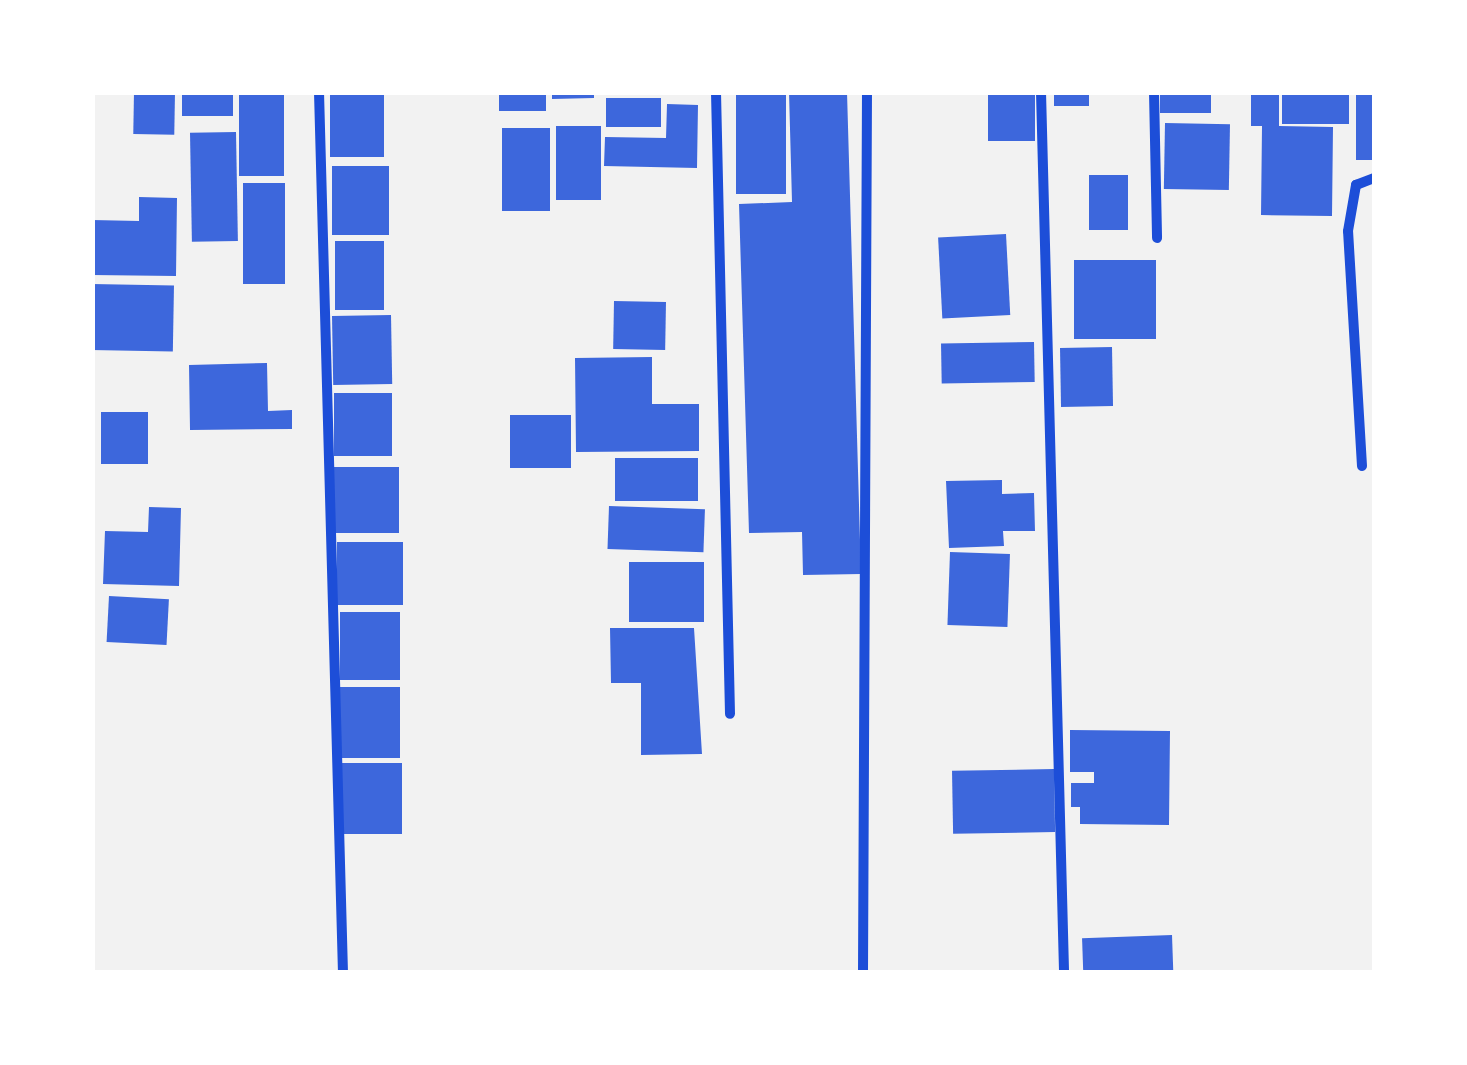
<!DOCTYPE html>
<style>
body{margin:0}
#map{position:relative;width:1467px;height:1065px;overflow:hidden;background:#f2f2f2;font-family:"Source Sans 3",sans-serif}
div>[style]{position:absolute}
[style*='--x']{left:calc(var(--x)*1px);top:calc(var(--y)*1px);width:calc(var(--w)*1px);rotate:calc(var(--a)*1deg)}
.building>*{inset:0;background:#3d67dc;transform-origin:0 0}
.minor>*{height:10px;margin:-5px;padding:0 5px;transform-origin:5px;border-radius:5px;background:#1d4ed8}
span{translate:-50% -50%;white-space:nowrap;text-align:center;line-height:1.15;-webkit-text-stroke:10px #fff;paint-order:stroke}
.frame{position:absolute;inset:0;border:95px solid #fff;pointer-events:none}
</style>
<div id="map">
<div class="building">
<i style="left:134px;top:92px;width:41px;height:42px;rotate:1deg"></i>
<i style="left:182px;top:92px;width:51px;height:24px"></i>
<i style="left:239px;top:92px;width:45px;height:84px"></i>
<i style="left:330px;top:92px;width:54px;height:65px"></i>
<i style="left:499px;top:92px;width:47px;height:19px"></i>
<i style="clip-path:polygon(552px 92px,594px 92px,594px 98px,552px 99px)"></i>
<i style="left:736px;top:92px;width:50px;height:102px"></i>
<i style="clip-path:polygon(789px 92px,847px 92px,861px 574px,803px 575px,802px 532px,749px 533px,739px 204px,792px 202px)"></i>
<i style="left:988px;top:92px;width:47px;height:49px"></i>
<i style="left:1054px;top:92px;width:35px;height:14px"></i>
<i style="left:1160px;top:92px;width:51px;height:21px"></i>
<i style="clip-path:polygon(1251px 92px,1279px 92px,1279px 126px,1333px 127px,1332px 216px,1261px 215px,1262px 126px,1251px 126px)"></i>
<i style="left:1282px;top:92px;width:67px;height:32px"></i>
<i style="left:1356px;top:92px;width:18px;height:68px"></i>
<i style="left:606px;top:98px;width:55px;height:29px"></i>
<i style="clip-path:polygon(667px 104px,698px 105px,697px 168px,604px 166px,605px 137px,666px 138px)"></i>
<i style="left:1165px;top:123px;width:65px;height:66px;rotate:1deg"></i>
<i style="left:556px;top:126px;width:45px;height:74px"></i>
<i style="left:502px;top:128px;width:48px;height:83px"></i>
<i style="left:236px;top:132px;width:109px;height:46px;rotate:89deg"></i>
<i style="left:332px;top:166px;width:57px;height:69px"></i>
<i style="left:1089px;top:175px;width:39px;height:55px"></i>
<i style="left:243px;top:183px;width:42px;height:101px"></i>
<i style="clip-path:polygon(139px 197px,177px 198px,176px 276px,92px 275px,92px 220px,139px 221px)"></i>
<i style="left:1006px;top:234px;width:81px;height:68px;rotate:87deg"></i>
<i style="left:384px;top:241px;width:69px;height:49px;rotate:90deg"></i>
<i style="left:1074px;top:260px;width:82px;height:79px"></i>
<i style="left:92px;top:284px;width:82px;height:66px;rotate:1deg"></i>
<i style="left:614px;top:301px;width:52px;height:48px;rotate:1deg"></i>
<i style="left:391px;top:315px;width:69px;height:59px;rotate:89deg"></i>
<i style="left:1034px;top:342px;width:40px;height:93px;rotate:89deg"></i>
<i style="left:1112px;top:347px;width:59px;height:52px;rotate:89deg"></i>
<i style="clip-path:polygon(652px 357px,652px 404px,699px 404px,699px 451px,576px 452px,575px 358px)"></i>
<i style="clip-path:polygon(267px 363px,268px 411px,292px 410px,292px 429px,190px 430px,189px 365px)"></i>
<i style="left:392px;top:393px;width:63px;height:58px;rotate:90deg"></i>
<i style="left:148px;top:412px;width:52px;height:47px;rotate:90deg"></i>
<i style="left:571px;top:415px;width:53px;height:61px;rotate:90deg"></i>
<i style="left:615px;top:458px;width:83px;height:43px"></i>
<i style="left:334px;top:467px;width:65px;height:66px"></i>
<i style="clip-path:polygon(1002px 480px,1002px 494px,1034px 493px,1035px 531px,1003px 531px,1004px 546px,949px 548px,946px 481px)"></i>
<i style="left:609px;top:506px;width:96px;height:43px;rotate:2deg"></i>
<i style="clip-path:polygon(149px 507px,181px 508px,179px 586px,103px 584px,105px 531px,148px 532px)"></i>
<i style="left:337px;top:542px;width:66px;height:63px"></i>
<i style="left:950px;top:552px;width:60px;height:73px;rotate:2deg"></i>
<i style="left:629px;top:562px;width:75px;height:60px"></i>
<i style="left:109px;top:596px;width:60px;height:46px;rotate:3deg"></i>
<i style="left:340px;top:612px;width:60px;height:68px"></i>
<i style="clip-path:polygon(610px 628px,694px 628px,702px 754px,641px 755px,641px 683px,611px 683px)"></i>
<i style="left:340px;top:687px;width:60px;height:71px"></i>
<i style="clip-path:polygon(1070px 730px,1170px 731px,1169px 825px,1080px 824px,1080px 807px,1071px 807px,1071px 783px,1094px 783px,1094px 772px,1070px 772px)"></i>
<i style="left:342px;top:763px;width:60px;height:71px"></i>
<i style="left:1054px;top:769px;width:63px;height:102px;rotate:89deg"></i>
<i style="left:1172px;top:935px;width:37px;height:90px;rotate:88deg"></i>
</div>
<div class="minor">
<i style="--x:319;--y:92;--w:880;--a:88.44"></i>
<i style="--x:716;--y:92;--w:622;--a:88.71"></i>
<i style="--x:1041;--y:92;--w:880;--a:88.5"></i>
<i style="--x:1154;--y:92;--w:146;--a:88.8"></i>
<i style="--x:1362;--y:466;--w:235;--a:-93.4"></i>
<i style="--x:1348;--y:231;--w:47;--a:-80.1"></i>
<i style="--x:1356;--y:185;--w:19;--a:-21"></i>
<i style="--x:863;--y:972;--w:880;--a:-89.74"></i>
</div>
<div class="frame"></div>
</div>
